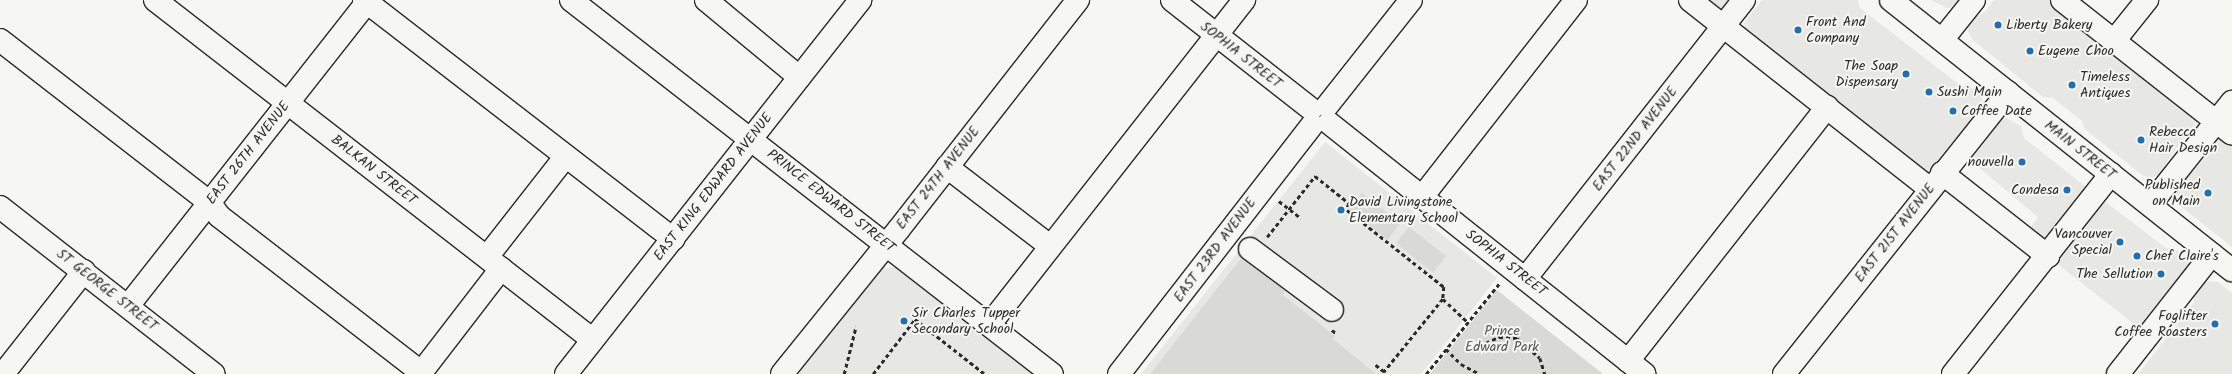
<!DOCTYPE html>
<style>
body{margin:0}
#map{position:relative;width:2232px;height:374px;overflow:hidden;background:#f6f6f2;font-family:Kalam,sans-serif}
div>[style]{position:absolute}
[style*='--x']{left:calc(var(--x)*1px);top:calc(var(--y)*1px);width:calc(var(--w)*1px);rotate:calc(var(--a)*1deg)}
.built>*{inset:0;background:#e7e7e3}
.green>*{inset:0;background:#d9d9d5;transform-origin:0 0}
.path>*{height:2.5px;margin-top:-1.25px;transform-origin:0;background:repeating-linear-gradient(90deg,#2b2b2b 0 4px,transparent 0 7px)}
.roads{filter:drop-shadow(1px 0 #2b2b2b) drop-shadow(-1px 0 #2b2b2b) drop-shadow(0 1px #2b2b2b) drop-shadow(0 -1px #2b2b2b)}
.minor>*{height:22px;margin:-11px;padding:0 11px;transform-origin:11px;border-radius:11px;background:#f6f6f2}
.major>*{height:22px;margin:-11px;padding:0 11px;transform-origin:11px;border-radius:11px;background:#f6f6f2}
.dots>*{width:11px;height:11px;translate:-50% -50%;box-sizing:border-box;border:2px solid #f6f6f2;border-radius:50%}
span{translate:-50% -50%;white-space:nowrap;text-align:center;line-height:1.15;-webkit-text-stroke:4px #f6f6f2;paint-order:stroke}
.poi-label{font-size:14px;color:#2b2b2b}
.left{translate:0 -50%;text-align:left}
.right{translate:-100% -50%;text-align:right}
.street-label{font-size:14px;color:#2b2b2b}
.park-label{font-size:14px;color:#565656}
</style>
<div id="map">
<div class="built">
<i style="clip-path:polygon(1699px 0,1729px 0,1722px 9px,1710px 8px)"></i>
<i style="clip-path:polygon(1762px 0,1858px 0,1860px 8px,1961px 86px,1969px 86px,1980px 94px,1983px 99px,1981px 110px,1930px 172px,1926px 173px,1745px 31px,1744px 23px)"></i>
<i style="clip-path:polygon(1931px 0,1960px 0,1952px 7px,1947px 8px)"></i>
<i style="clip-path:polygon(1994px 0,2062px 0,2198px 119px,2166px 163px,2166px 168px,2161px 175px,2149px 178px,2142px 175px,2085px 129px,2082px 121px,2053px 98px,2043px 97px,1973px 40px,1968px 31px,1969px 26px,1975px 17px,1985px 12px)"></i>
<i style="clip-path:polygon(2006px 118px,2021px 126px,2024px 138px,2087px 188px,2166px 248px,2175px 249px,2188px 259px,2189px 268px,2180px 283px,2173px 284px,2138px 327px,2023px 237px,2038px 217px,1970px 160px,1986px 141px,1988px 133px,1997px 121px)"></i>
<i style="clip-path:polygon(2223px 138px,2232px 142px,2232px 247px,2178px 204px,2174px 194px,2176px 187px,2187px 174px,2193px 172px,2218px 140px)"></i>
<i style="clip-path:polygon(1325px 142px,1497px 278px,1421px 374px,1141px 374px)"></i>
<i style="clip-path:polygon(900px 267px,1036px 374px,798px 374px,881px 268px)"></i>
<i style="clip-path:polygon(2209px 281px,2218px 282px,2232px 293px,2232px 374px,2138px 374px,2194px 303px,2194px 294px,2202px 284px)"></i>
</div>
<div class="green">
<i style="left:1362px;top:193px;width:49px;height:21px;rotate:38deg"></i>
<i style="left:1409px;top:227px;width:47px;height:21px;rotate:38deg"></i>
<i style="clip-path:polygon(1246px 252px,1281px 280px,1278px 284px,1285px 291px,1283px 295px,1335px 336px,1333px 339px,1376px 374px,1150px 374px)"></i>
<i style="clip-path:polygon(1497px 290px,1603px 374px,1430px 374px)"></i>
</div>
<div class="path">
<i style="--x:1279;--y:201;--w:28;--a:38"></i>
<i style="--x:1267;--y:237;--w:78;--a:-51.8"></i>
<i style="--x:1315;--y:176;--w:43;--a:38.5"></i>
<i style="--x:1349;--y:203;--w:7;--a:106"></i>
<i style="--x:1347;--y:210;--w:124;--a:38.4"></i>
<i style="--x:1444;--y:287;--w:12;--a:95"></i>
<i style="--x:1443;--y:299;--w:94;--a:128.9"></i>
<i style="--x:1384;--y:372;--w:11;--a:-142"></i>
<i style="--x:1443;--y:299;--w:34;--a:43"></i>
<i style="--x:1332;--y:330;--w:6;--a:39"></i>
<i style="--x:1446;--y:349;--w:21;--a:45"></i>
<i style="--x:1461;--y:364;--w:21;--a:28"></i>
<i style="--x:1473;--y:349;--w:29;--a:-25"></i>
<i style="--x:1499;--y:337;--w:18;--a:3"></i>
<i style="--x:1517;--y:338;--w:30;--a:41"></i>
<i style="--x:1540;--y:358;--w:17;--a:73"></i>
<i style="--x:844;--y:374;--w:49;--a:-76"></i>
<i style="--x:873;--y:374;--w:69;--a:-52.6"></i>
<i style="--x:915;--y:319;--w:89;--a:38.2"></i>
<i style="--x:1426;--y:374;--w:116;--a:-51"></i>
</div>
<div class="roads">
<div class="minor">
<i style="--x:155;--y:0;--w:554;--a:37.82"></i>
<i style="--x:364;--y:0;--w:391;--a:37.7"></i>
<i style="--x:571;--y:0;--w:609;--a:37.87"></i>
<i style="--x:706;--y:0;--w:121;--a:39.6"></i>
<i style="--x:1172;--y:0;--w:177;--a:38.1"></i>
<i style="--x:1690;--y:0;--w:305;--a:38.2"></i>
<i style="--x:2062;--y:0;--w:216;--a:38.2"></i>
<i style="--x:0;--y:40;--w:264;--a:37.8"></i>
<i style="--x:209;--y:202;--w:17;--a:54"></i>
<i style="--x:219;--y:216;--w:255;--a:37.7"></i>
<i style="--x:1942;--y:40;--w:51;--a:-51.3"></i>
<i style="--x:2114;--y:41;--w:53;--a:-51.2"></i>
<i style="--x:1327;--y:106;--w:135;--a:-51.6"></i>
<i style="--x:1329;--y:123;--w:403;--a:38.5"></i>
<i style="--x:947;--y:167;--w:130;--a:37.5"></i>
<i style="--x:1942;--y:173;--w:135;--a:38.1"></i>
<i style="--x:1422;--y:197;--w:250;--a:-52"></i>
<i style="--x:2150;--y:205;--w:132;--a:-51.5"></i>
<i style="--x:0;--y:207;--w:271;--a:38"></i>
<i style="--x:1250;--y:249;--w:102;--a:36.6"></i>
<i style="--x:487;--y:257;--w:127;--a:-52"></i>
<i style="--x:1525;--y:279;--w:355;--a:-51.9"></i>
<i style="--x:128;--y:306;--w:390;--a:-51.8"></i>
<i style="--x:990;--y:324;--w:412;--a:-51.9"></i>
<i style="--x:1628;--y:361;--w:323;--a:-51.9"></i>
<i style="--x:3;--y:374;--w:131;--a:-51.8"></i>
<i style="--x:420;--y:374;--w:133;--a:-52.4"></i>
<i style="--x:782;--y:374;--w:186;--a:-51.1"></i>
<i style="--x:899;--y:229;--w:291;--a:-52"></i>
<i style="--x:1119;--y:374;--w:315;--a:-52.2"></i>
<i style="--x:1784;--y:374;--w:360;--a:-51.5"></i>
<i style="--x:1953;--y:374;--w:255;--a:-51.7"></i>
<i style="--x:2118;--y:374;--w:152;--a:-51.9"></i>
</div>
<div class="major">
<i style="--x:1891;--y:0;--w:435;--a:38.4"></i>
<i style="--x:566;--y:374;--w:476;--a:-51.8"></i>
</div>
</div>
<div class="dots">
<i style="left:1998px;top:25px;background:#1f6fb2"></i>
<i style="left:1798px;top:30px;background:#1f6fb2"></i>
<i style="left:2030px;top:51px;background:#1f6fb2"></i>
<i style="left:1906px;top:74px;background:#1f6fb2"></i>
<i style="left:2072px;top:85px;background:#1f6fb2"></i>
<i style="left:1929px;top:92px;background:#1f6fb2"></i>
<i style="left:1953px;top:111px;background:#1f6fb2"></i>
<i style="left:2141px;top:140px;background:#1f6fb2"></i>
<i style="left:2022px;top:162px;background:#1f6fb2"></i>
<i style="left:2067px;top:190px;background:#1f6fb2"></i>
<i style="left:2208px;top:193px;background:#1f6fb2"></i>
<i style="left:1341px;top:210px;background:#1f6fb2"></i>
<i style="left:2120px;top:242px;background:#1f6fb2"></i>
<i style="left:2137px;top:256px;background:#1f6fb2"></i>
<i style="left:2161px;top:274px;background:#1f6fb2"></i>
<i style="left:904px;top:321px;background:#1f6fb2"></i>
<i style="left:2215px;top:324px;background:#1f6fb2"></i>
</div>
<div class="poi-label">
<span class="left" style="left:1806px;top:30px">Front And<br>Company</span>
<span class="left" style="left:2006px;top:25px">Liberty Bakery</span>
<span class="left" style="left:2038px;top:51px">Eugene Choo</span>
<span class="right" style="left:1898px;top:74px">The Soap<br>Dispensary</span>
<span class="left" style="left:2080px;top:85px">Timeless<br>Antiques</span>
<span class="left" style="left:1937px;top:92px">Sushi Main</span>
<span class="left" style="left:1961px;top:111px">Coffee Date</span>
<span class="left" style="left:2149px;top:140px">Rebecca<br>Hair Design</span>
<span class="right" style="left:2014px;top:162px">nouvella</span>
<span class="right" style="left:2200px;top:193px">Published<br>on Main</span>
<span class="right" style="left:2059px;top:190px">Condesa</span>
<span class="left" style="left:1349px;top:210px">David Livingstone<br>Elementary School</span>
<span class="right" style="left:2112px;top:242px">Vancouver<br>Special</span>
<span class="left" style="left:2145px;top:256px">Chef Claire's</span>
<span class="right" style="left:2153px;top:274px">The Sellution</span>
<span class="left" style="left:912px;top:321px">Sir Charles Tupper<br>Secondary School</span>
<span class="right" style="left:2207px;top:324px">Foglifter<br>Coffee Roasters</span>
</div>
<div class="street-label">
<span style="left:1241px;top:55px;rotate:38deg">SOPHIA STREET</span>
<span style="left:1635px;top:139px;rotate:-52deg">EAST 22ND AVENUE</span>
<span style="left:2080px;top:150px;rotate:38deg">MAIN STREET</span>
<span style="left:248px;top:153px;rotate:-52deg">EAST 26TH AVENUE</span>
<span style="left:374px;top:170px;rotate:38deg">BALKAN STREET</span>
<span style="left:938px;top:178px;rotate:-52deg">EAST 24TH AVENUE</span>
<span style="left:713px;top:187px;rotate:-52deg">EAST KING EDWARD AVENUE</span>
<span style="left:831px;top:201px;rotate:38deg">PRINCE EDWARD STREET</span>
<span style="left:1895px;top:233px;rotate:-52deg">EAST 21ST AVENUE</span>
<span style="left:1215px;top:250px;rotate:-53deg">EAST 23RD AVENUE</span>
<span style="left:1506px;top:263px;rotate:38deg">SOPHIA STREET</span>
<span style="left:107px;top:290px;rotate:38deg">ST GEORGE STREET</span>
</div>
<div class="park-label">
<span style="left:1502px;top:339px">Prince<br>Edward Park</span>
</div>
</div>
